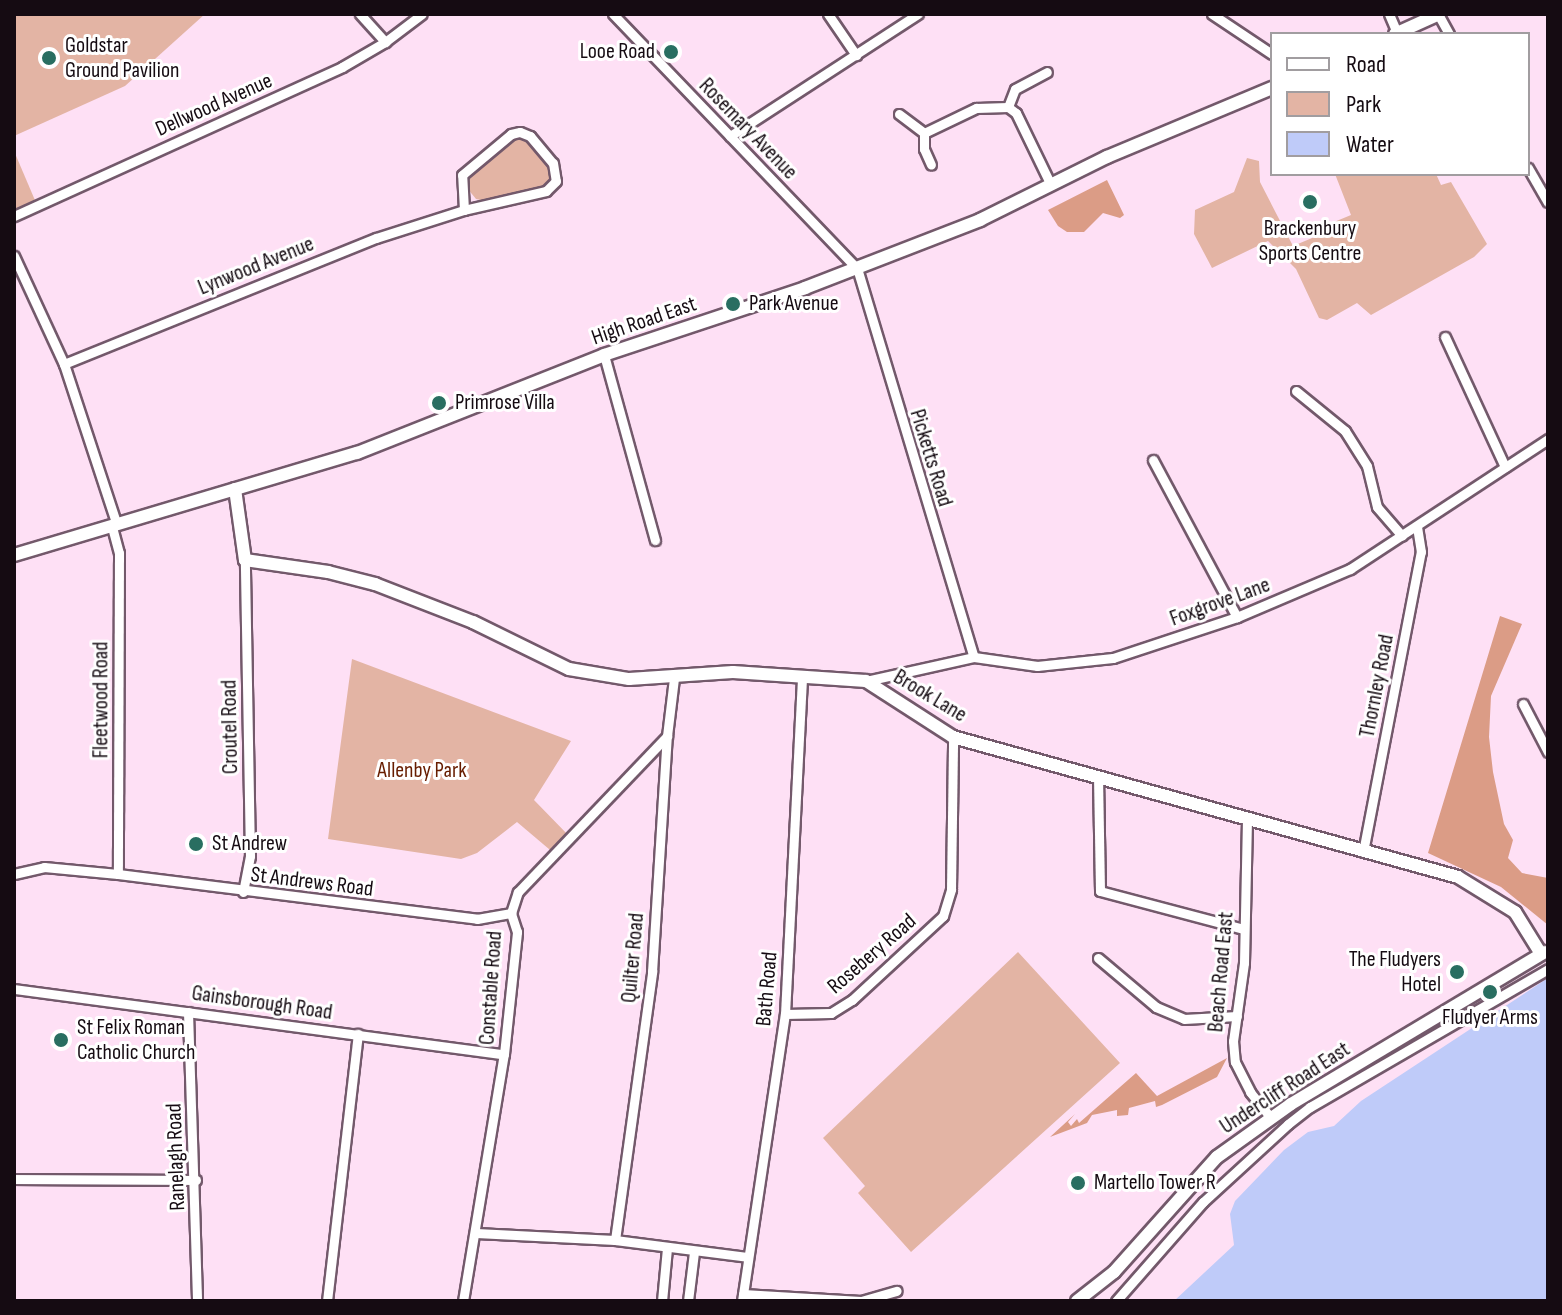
<!DOCTYPE html>
<style>
body{margin:0}
#map{position:relative;width:1562px;height:1315px;overflow:hidden;background:#fee0f5;font-family:"Sofia Sans Condensed",sans-serif}
div>[style]{position:absolute}
[style*='--x']{left:calc(var(--x)*1px);top:calc(var(--y)*1px);width:calc(var(--w)*1px);rotate:calc(var(--a)*1deg)}
.green>*{inset:0;background:#e3b4a4}
.forest>*{inset:0;background:#db9c86}
.water>*{inset:0;background:#bfcbf9}
.roads{filter:drop-shadow(2px 0 #73596b) drop-shadow(-2px 0 #73596b) drop-shadow(0 2px #73596b) drop-shadow(0 -2px #73596b)}
.street>*{height:9px;margin:-4.5px;padding:0 4.5px;transform-origin:4.5px;border-radius:4.5px;background:#fff}
.secondary>*{height:12px;margin:-6px;padding:0 6px;transform-origin:6px;border-radius:6px;background:#fff}
.dots>*{width:22px;height:22px;translate:-50% -50%;box-sizing:border-box;border:4px solid #fff;border-radius:50%}
span{translate:-50% -50%;white-space:nowrap;text-align:center;line-height:1.15;-webkit-text-stroke:6px #fff;paint-order:stroke}
.poi-label{font-size:22px;color:#150b12}
.left{translate:0 -50%;text-align:left}
.right{translate:-100% -50%;text-align:right}
.street-label{font-size:22px;color:#150b12}
.park-label{font-size:22px;color:#671d00}
.frame{position:absolute;inset:0;border:16px solid #150b12;pointer-events:none}
.legend{position:absolute;left:1270px;top:32px;width:260px;height:144px;box-sizing:border-box;background:#fff;border:2px solid #a19da0;margin:0;padding:10px 14px;list-style:none;font-size:24px;color:#150b12}
.legend li{display:flex;align-items:center;gap:16px;height:40px}
.legend b{width:40px;border:2px solid #a19da0}
</style>
<div id="map">
<div class="green">
<i style="clip-path:polygon(14px 14px,205px 14px,125px 86px,14px 136px)"></i>
<i style="clip-path:polygon(519px 136px,528px 139px,550px 165px,552px 179px,547px 187px,486px 201px,476px 199px,467px 188px,467px 175px,509px 139px)"></i>
<i style="clip-path:polygon(14px 151px,37px 205px,14px 216px)"></i>
<i style="clip-path:polygon(1247px 158px,1259px 161px,1260px 182px,1293px 246px,1324px 233px,1322px 227px,1351px 215px,1335px 174px,1436px 174px,1441px 185px,1451px 182px,1487px 244px,1474px 257px,1371px 315px,1357px 303px,1327px 320px,1319px 318px,1296px 269px,1268px 241px,1212px 268px,1194px 234px,1195px 210px,1234px 192px)"></i>
<i style="clip-path:polygon(352px 659px,571px 741px,534px 800px,571px 838px,556px 855px,517px 822px,477px 853px,461px 859px,328px 839px)"></i>
<i style="clip-path:polygon(1018px 952px,1120px 1063px,911px 1252px,858px 1193px,865px 1186px,823px 1138px)"></i>
</div>
<div class="forest">
<i style="clip-path:polygon(1107px 180px,1124px 215px,1120px 218px,1103px 213px,1084px 232px,1067px 232px,1058px 226px,1048px 210px)"></i>
<i style="clip-path:polygon(1500px 616px,1522px 624px,1491px 696px,1489px 737px,1493px 772px,1504px 824px,1513px 840px,1508px 858px,1522px 873px,1548px 878px,1548px 925px,1501px 887px,1428px 853px)"></i>
<i style="clip-path:polygon(1227px 1058px,1217px 1077px,1162px 1105px,1156px 1107px,1155px 1101px,1129px 1108px,1128px 1115px,1117px 1116px,1117px 1110px,1092px 1115px,1087px 1123px,1050px 1137px,1075px 1114px,1068px 1122px,1071px 1126px,1077px 1119px,1079px 1123px,1136px 1073px,1157px 1096px)"></i>
</div>
<div class="water">
<i style="clip-path:polygon(1548px 978px,1548px 1301px,1174px 1301px,1234px 1245px,1230px 1214px,1235px 1201px,1284px 1150px,1308px 1132px,1334px 1126px,1361px 1101px)"></i>
</div>
<div class="roads">
<div class="street">
<i style="--x:360;--y:14;--w:38;--a:48"></i>
<i style="--x:613;--y:14;--w:352;--a:46.2"></i>
<i style="--x:857;--y:268;--w:406;--a:73.3"></i>
<i style="--x:828;--y:14;--w:50;--a:55.7"></i>
<i style="--x:1212;--y:14;--w:72;--a:33.7"></i>
<i style="--x:1389;--y:14;--w:21;--a:67"></i>
<i style="--x:1438;--y:14;--w:23;--a:61"></i>
<i style="--x:1008;--y:107;--w:19;--a:-69"></i>
<i style="--x:1015;--y:89;--w:36;--a:-28"></i>
<i style="--x:899;--y:114;--w:31;--a:37"></i>
<i style="--x:924;--y:133;--w:58;--a:-25.7"></i>
<i style="--x:976;--y:108;--w:32;--a:-2"></i>
<i style="--x:1008;--y:107;--w:10;--a:37"></i>
<i style="--x:1016;--y:113;--w:80;--a:64.1"></i>
<i style="--x:924;--y:133;--w:16;--a:90"></i>
<i style="--x:924;--y:149;--w:17;--a:66"></i>
<i style="--x:730;--y:136;--w:224;--a:-33"></i>
<i style="--x:1528;--y:168;--w:39;--a:60"></i>
<i style="--x:14;--y:216;--w:360;--a:-24.4"></i>
<i style="--x:342;--y:67;--w:50;--a:-30.2"></i>
<i style="--x:385;--y:42;--w:46;--a:-37.1"></i>
<i style="--x:14;--y:256;--w:119;--a:65.2"></i>
<i style="--x:64;--y:364;--w:169;--a:71.8"></i>
<i style="--x:1445;--y:337;--w:143;--a:65.2"></i>
<i style="--x:604;--y:355;--w:192;--a:74.6"></i>
<i style="--x:64;--y:364;--w:336;--a:-22"></i>
<i style="--x:376;--y:238;--w:92;--a:-17.7"></i>
<i style="--x:464;--y:210;--w:35;--a:-93"></i>
<i style="--x:462;--y:175;--w:64;--a:-39.9"></i>
<i style="--x:511;--y:134;--w:9;--a:-13"></i>
<i style="--x:520;--y:132;--w:11;--a:22"></i>
<i style="--x:530;--y:136;--w:35;--a:50"></i>
<i style="--x:553;--y:163;--w:18;--a:81"></i>
<i style="--x:556;--y:181;--w:14;--a:135"></i>
<i style="--x:546;--y:191;--w:84;--a:167"></i>
<i style="--x:1296;--y:391;--w:63;--a:39.2"></i>
<i style="--x:1345;--y:431;--w:41;--a:57.8"></i>
<i style="--x:1367;--y:466;--w:42;--a:76.3"></i>
<i style="--x:1377;--y:507;--w:38;--a:49"></i>
<i style="--x:1153;--y:460;--w:178;--a:61.9"></i>
<i style="--x:112;--y:527;--w:27;--a:75"></i>
<i style="--x:119;--y:553;--w:321;--a:90.2"></i>
<i style="--x:866;--y:681;--w:111;--a:-12.5"></i>
<i style="--x:974;--y:657;--w:64;--a:8.1"></i>
<i style="--x:1037;--y:666;--w:76;--a:-6"></i>
<i style="--x:1113;--y:658;--w:131;--a:-18.3"></i>
<i style="--x:1237;--y:617;--w:123;--a:-23"></i>
<i style="--x:1350;--y:569;--w:237;--a:-33.3"></i>
<i style="--x:1523;--y:704;--w:54;--a:62.5"></i>
<i style="--x:1098;--y:776;--w:115;--a:89"></i>
<i style="--x:1100;--y:891;--w:149;--a:14.8"></i>
<i style="--x:1247;--y:819;--w:144;--a:91.2"></i>
<i style="--x:1244;--y:963;--w:79;--a:98"></i>
<i style="--x:1233;--y:1041;--w:21;--a:85"></i>
<i style="--x:1235;--y:1062;--w:34;--a:63"></i>
<i style="--x:1250;--y:1092;--w:32;--a:51"></i>
<i style="--x:1363;--y:852;--w:306;--a:-79.1"></i>
<i style="--x:1421;--y:552;--w:26;--a:-99"></i>
<i style="--x:14;--y:874;--w:31;--a:-13"></i>
<i style="--x:44;--y:867;--w:74;--a:5.4"></i>
<i style="--x:118;--y:874;--w:362;--a:7.1"></i>
<i style="--x:477;--y:919;--w:35;--a:-10"></i>
<i style="--x:243;--y:892;--w:37;--a:-79"></i>
<i style="--x:250;--y:856;--w:296;--a:-91"></i>
<i style="--x:1098;--y:958;--w:76;--a:40.2"></i>
<i style="--x:1156;--y:1007;--w:30;--a:23"></i>
<i style="--x:1184;--y:1019;--w:53;--a:-3.2"></i>
<i style="--x:14;--y:989;--w:494;--a:7.6"></i>
<i style="--x:188;--y:1012;--w:289;--a:88.2"></i>
<i style="--x:785;--y:1014;--w:46;--a:-1.2"></i>
<i style="--x:831;--y:1013;--w:25;--a:-32"></i>
<i style="--x:852;--y:1000;--w:124;--a:-42.7"></i>
<i style="--x:943;--y:916;--w:28;--a:-73"></i>
<i style="--x:951;--y:889;--w:152;--a:-89.2"></i>
<i style="--x:14;--y:1179;--w:182;--a:0.3"></i>
<i style="--x:476;--y:1233;--w:139;--a:2.9"></i>
<i style="--x:615;--y:1240;--w:133;--a:7.3"></i>
<i style="--x:615;--y:1240;--w:271;--a:-82.1"></i>
<i style="--x:652;--y:972;--w:236;--a:-86.4"></i>
<i style="--x:667;--y:736;--w:58;--a:-83.1"></i>
<i style="--x:743;--y:1294;--w:118;--a:3.4"></i>
<i style="--x:861;--y:1301;--w:37;--a:-16"></i>
<i style="--x:327;--y:1301;--w:269;--a:-83.4"></i>
<i style="--x:463;--y:1301;--w:250;--a:-80.6"></i>
<i style="--x:504;--y:1054;--w:123;--a:-83.9"></i>
<i style="--x:517;--y:932;--w:20;--a:-108"></i>
<i style="--x:511;--y:913;--w:22;--a:-72"></i>
<i style="--x:518;--y:892;--w:216;--a:-46.3"></i>
<i style="--x:662;--y:1301;--w:53;--a:-84.6"></i>
<i style="--x:688;--y:1301;--w:49;--a:-83"></i>
<i style="--x:742;--y:1301;--w:290;--a:-81.5"></i>
<i style="--x:785;--y:1014;--w:336;--a:-87.1"></i>
<i style="--x:1116;--y:1301;--w:132;--a:-48.7"></i>
<i style="--x:1203;--y:1202;--w:115;--a:-42.5"></i>
<i style="--x:1288;--y:1124;--w:28;--a:-38"></i>
<i style="--x:1310;--y:1107;--w:275;--a:-30.1"></i>
</div>
<div class="secondary">
<i style="--x:1395;--y:34;--w:48;--a:-24.4"></i>
<i style="--x:235;--y:489;--w:72;--a:82"></i>
<i style="--x:245;--y:560;--w:84;--a:8.2"></i>
<i style="--x:328;--y:572;--w:49;--a:14.3"></i>
<i style="--x:375;--y:584;--w:105;--a:21.2"></i>
<i style="--x:473;--y:622;--w:107;--a:26.1"></i>
<i style="--x:569;--y:669;--w:61;--a:9.5"></i>
<i style="--x:629;--y:679;--w:104;--a:-3.9"></i>
<i style="--x:733;--y:672;--w:133;--a:3.9"></i>
<i style="--x:866;--y:681;--w:103;--a:32.8"></i>
<i style="--x:953;--y:737;--w:524;--a:15.49"></i>
<i style="--x:1458;--y:877;--w:67;--a:31.6"></i>
<i style="--x:1515;--y:912;--w:49;--a:58.2"></i>
<i style="--x:14;--y:555;--w:358;--a:-16.6"></i>
<i style="--x:357;--y:453;--w:266;--a:-21.6"></i>
<i style="--x:604;--y:355;--w:212;--a:-18.4"></i>
<i style="--x:805;--y:288;--w:188;--a:-21.2"></i>
<i style="--x:980;--y:220;--w:142;--a:-26.4"></i>
<i style="--x:1107;--y:157;--w:179;--a:-22.7"></i>
<i style="--x:1077;--y:1301;--w:47;--a:-38.1"></i>
<i style="--x:1114;--y:1272;--w:154;--a:-48.2"></i>
<i style="--x:1217;--y:1157;--w:91;--a:-35.6"></i>
<i style="--x:1291;--y:1104;--w:296;--a:-30.9"></i>
</div>
</div>
<div class="dots">
<i style="left:671px;top:52px;background:#296e61"></i>
<i style="left:49px;top:58px;background:#296e61"></i>
<i style="left:1310px;top:202px;background:#296e61"></i>
<i style="left:733px;top:304px;background:#296e61"></i>
<i style="left:439px;top:403px;background:#296e61"></i>
<i style="left:196px;top:844px;background:#296e61"></i>
<i style="left:1457px;top:972px;background:#296e61"></i>
<i style="left:1490px;top:992px;background:#296e61"></i>
<i style="left:61px;top:1040px;background:#296e61"></i>
<i style="left:1078px;top:1183px;background:#296e61"></i>
</div>
<div class="poi-label">
<span class="left" style="left:65px;top:58px">Goldstar<br>Ground Pavilion</span>
<span class="right" style="left:655px;top:52px">Looe Road</span>
<span style="left:1310px;top:241px">Brackenbury<br>Sports Centre</span>
<span class="left" style="left:749px;top:304px">Park Avenue</span>
<span class="left" style="left:455px;top:403px">Primrose Villa</span>
<span class="left" style="left:212px;top:844px">St Andrew</span>
<span class="right" style="left:1441px;top:972px">The Fludyers<br>Hotel</span>
<span style="left:1490px;top:1018px">Fludyer Arms</span>
<span class="left" style="left:77px;top:1040px">St Felix Roman<br>Catholic Church</span>
<span class="left" style="left:1094px;top:1183px">Martello Tower R</span>
</div>
<div class="street-label">
<span style="left:214px;top:105px;rotate:-24deg">Dellwood Avenue</span>
<span style="left:748px;top:129px;rotate:46deg">Rosemary Avenue</span>
<span style="left:256px;top:266px;rotate:-22deg">Lynwood Avenue</span>
<span style="left:644px;top:321px;rotate:-19deg">High Road East</span>
<span style="left:931px;top:458px;rotate:73deg">Picketts Road</span>
<span style="left:1220px;top:602px;rotate:-20deg">Foxgrove Lane</span>
<span style="left:1377px;top:686px;rotate:-79deg">Thornley Road</span>
<span style="left:930px;top:696px;rotate:31deg">Brook Lane</span>
<span style="left:101px;top:700px;rotate:-90deg">Fleetwood Road</span>
<span style="left:230px;top:727px;rotate:-91deg">Croutel Road</span>
<span style="left:312px;top:882px;rotate:7deg">St Andrews Road</span>
<span style="left:872px;top:954px;rotate:-41deg">Rosebery Road</span>
<span style="left:633px;top:958px;rotate:-85deg">Quilter Road</span>
<span style="left:1221px;top:972px;rotate:-85deg">Beach Road East</span>
<span style="left:491px;top:988px;rotate:-86deg">Constable Road</span>
<span style="left:767px;top:989px;rotate:-85deg">Bath Road</span>
<span style="left:262px;top:1003px;rotate:8deg">Gainsborough Road</span>
<span style="left:1285px;top:1088px;rotate:-33deg">Undercliff Road East</span>
<span style="left:176px;top:1157px;rotate:-92deg">Ranelagh Road</span>
</div>
<div class="park-label">
<span style="left:422px;top:771px">Allenby Park</span>
</div>
<div class="frame"></div>
<ul class="legend">
<li><b style="height:10px;background:#fff"></b>Road</li>
<li><b style="height:22px;background:#e3b4a4"></b>Park</li>
<li><b style="height:22px;background:#bfcbf9"></b>Water</li>
</ul>
</div>
